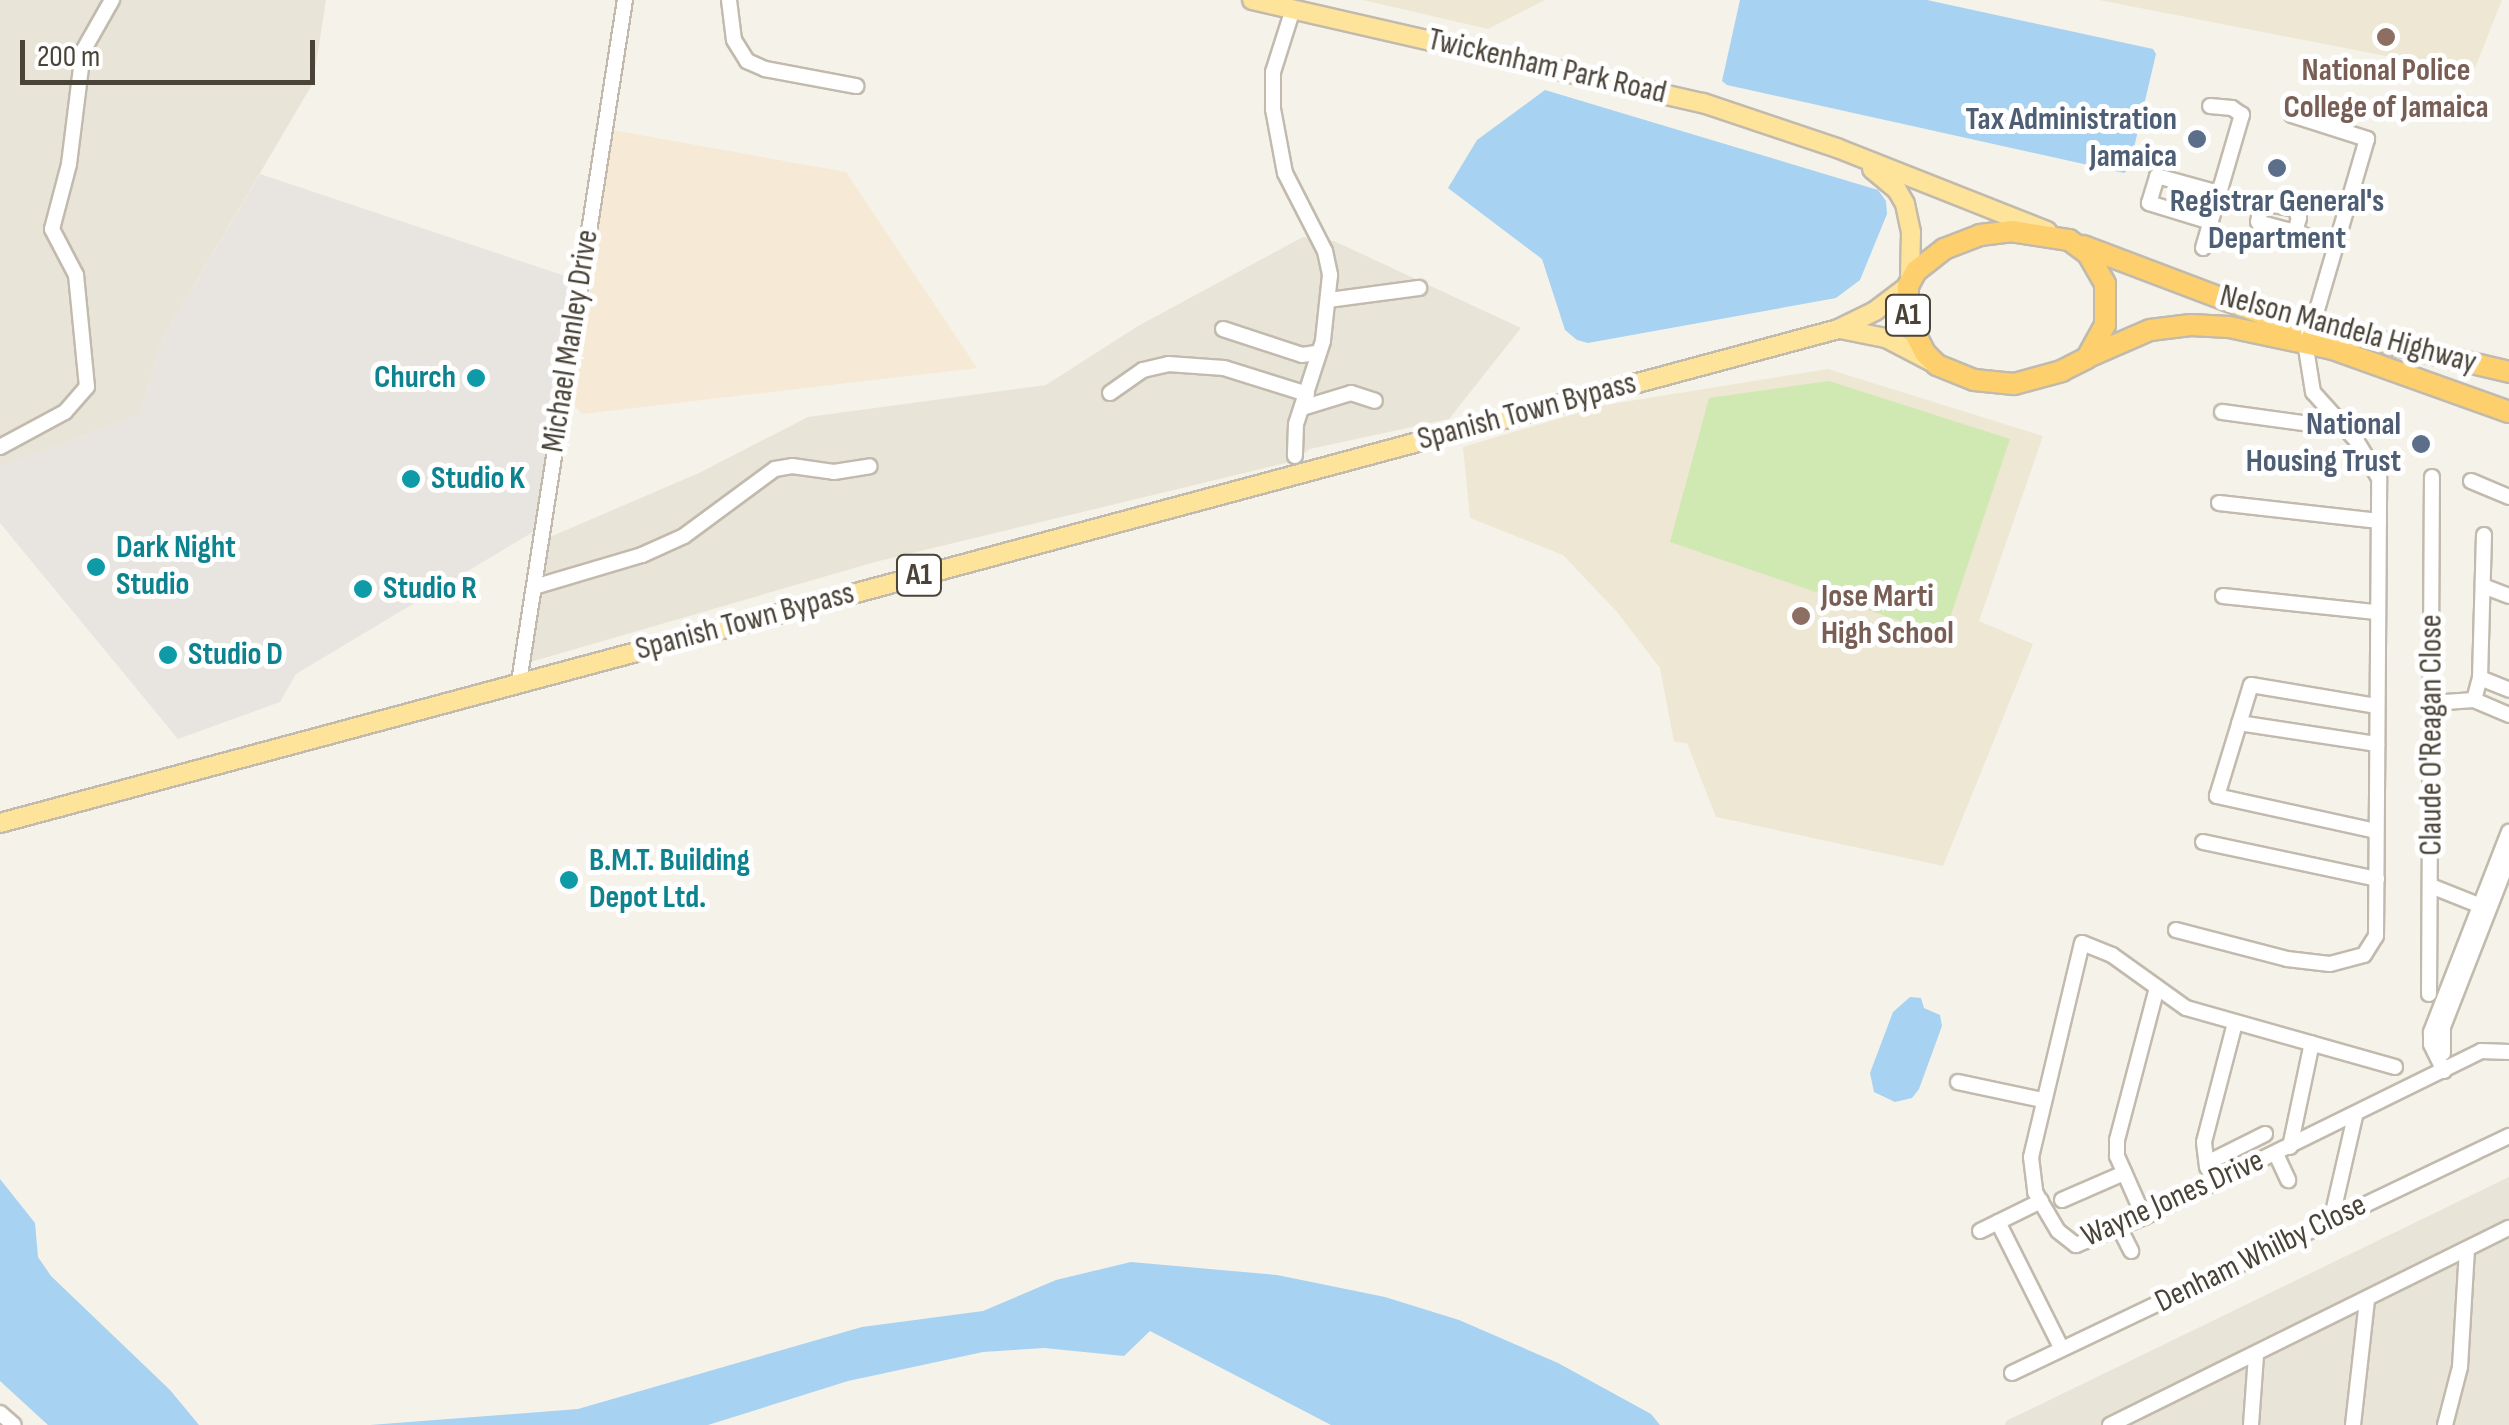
<!DOCTYPE html>
<style>
body{margin:0}
#map{position:relative;width:2509px;height:1425px;overflow:hidden;background:#f5f2ea;font-family:"Sofia Sans Condensed",sans-serif}
div>[style]{position:absolute}
[style*='--x']{left:calc(var(--x)*1px);top:calc(var(--y)*1px);width:calc(var(--w)*1px);rotate:calc(var(--a)*1deg)}
.residential>*{inset:0;background:#e9e4d8}
.commercial>*{inset:0;background:#f6e9d6}
.industrial>*{inset:0;background:#e8e4df}
.education>*{inset:0;background:#eee7d4}
.green>*{inset:0;background:#d0e9b3}
.water>*{inset:0;background:#a7d2f1}
.roads{filter:drop-shadow(2px 0 #c1baad) drop-shadow(-2px 0 #c1baad) drop-shadow(0 2px #c1baad) drop-shadow(0 -2px #c1baad)}
.minor>*{height:14px;margin:-7px;padding:0 7px;transform-origin:7px;border-radius:7px;background:#fff}
.major>*{height:18px;margin:-9px;padding:0 9px;transform-origin:9px;border-radius:9px;background:#fee39a}
.highway>*{height:20px;margin:-10px;padding:0 10px;transform-origin:10px;border-radius:10px;background:#fed06d}
.dots>*{width:28px;height:28px;translate:-50% -50%;box-sizing:border-box;border:5px solid #fff;border-radius:50%}
span{translate:-50% -50%;white-space:nowrap;text-align:center;line-height:1.15;-webkit-text-stroke:10px #fff;paint-order:stroke}
.shield-label span{padding:2px 8px;background:#fff;border:2px solid;border-radius:8px;-webkit-text-stroke-width:0}
.shield-label{font-size:30px;color:#4a4338;font-weight:700}
.street-label{font-size:32px;color:#4a4338}
.education-label{font-size:32px;color:#785e54;font-weight:700}
.left{translate:0 -50%;text-align:left}
.service-label{font-size:32px;color:#4e5e75;font-weight:700}
.right{translate:-100% -50%;text-align:right}
.culture-label{font-size:32px;color:#0d838f;font-weight:700}
.scale{position:absolute;left:20px;top:40px;width:295px;height:45px;box-sizing:border-box;border:5px solid #4a4338;border-top:0;padding-left:12px;font-size:30px;line-height:35px;white-space:nowrap;color:#4a4338;-webkit-text-stroke:8px #fff;paint-order:stroke}
</style>
<div id="map">
<div class="residential">
<i style="clip-path:polygon(0 0,326px 0,313px 83px,163px 338px,139px 415px,0 467px)"></i>
<i style="clip-path:polygon(1303px 237px,1334px 241px,1521px 328px,1449px 419px,1310px 449px,1294px 461px,875px 562px,527px 663px,543px 540px,699px 473px,808px 417px,1046px 385px,1138px 326px)"></i>
<i style="clip-path:polygon(2509px 1177px,2509px 1425px,2005px 1425px,2006px 1421px)"></i>
</div>
<div class="commercial">
<i style="clip-path:polygon(607px 129px,846px 172px,977px 368px,582px 414px,565px 395px)"></i>
</div>
<div class="industrial">
<i style="clip-path:polygon(260px 174px,574px 279px,533px 532px,296px 674px,280px 702px,178px 739px,0 523px,0 467px,139px 415px,163px 338px)"></i>
</div>
<div class="education">
<i style="clip-path:polygon(1363px 0,1545px 0,1488px 29px)"></i>
<i style="clip-path:polygon(2099px 0,2502px 0,2473px 73px)"></i>
<i style="clip-path:polygon(1828px 369px,2043px 436px,1979px 621px,2033px 644px,1943px 866px,1716px 817px,1687px 743px,1674px 742px,1660px 668px,1617px 612px,1563px 555px,1470px 518px,1463px 447px,1605px 405px)"></i>
</div>
<div class="green">
<i style="clip-path:polygon(1829px 381px,2010px 439px,1949px 621px,1942px 630px,1929px 631px,1670px 542px,1709px 398px)"></i>
</div>
<div class="water">
<i style="clip-path:polygon(1740px 0,1927px 0,2153px 49px,2156px 54px,2129px 169px,2124px 173px,1727px 85px,1722px 81px)"></i>
<i style="clip-path:polygon(1545px 90px,1878px 190px,1886px 201px,1887px 214px,1860px 280px,1836px 298px,1588px 343px,1577px 340px,1565px 330px,1542px 259px,1448px 188px,1477px 140px)"></i>
<i style="clip-path:polygon(1910px 997px,1921px 998px,1924px 1008px,1940px 1015px,1942px 1026px,1919px 1089px,1912px 1098px,1895px 1102px,1874px 1092px,1870px 1073px,1893px 1012px)"></i>
<i style="clip-path:polygon(0 1179px,35px 1223px,38px 1257px,51px 1276px,170px 1390px,199px 1425px,48px 1425px,0 1381px)"></i>
<i style="clip-path:polygon(1131px 1262px,1277px 1275px,1385px 1297px,1459px 1320px,1558px 1363px,1651px 1414px,1660px 1425px,1331px 1425px,1150px 1331px,1124px 1356px,1044px 1348px,983px 1352px,848px 1381px,708px 1425px,370px 1425px,578px 1409px,862px 1327px,983px 1311px,1056px 1280px)"></i>
</div>
<div class="roads">
<div class="minor">
<i style="--x:729;--y:0;--w:40;--a:82.9"></i>
<i style="--x:734;--y:40;--w:25;--a:58"></i>
<i style="--x:747;--y:61;--w:20;--a:24"></i>
<i style="--x:765;--y:69;--w:93;--a:10.6"></i>
<i style="--x:1293;--y:9;--w:66;--a:107.6"></i>
<i style="--x:1273;--y:72;--w:37;--a:90"></i>
<i style="--x:1273;--y:109;--w:65;--a:79.4"></i>
<i style="--x:1285;--y:173;--w:88;--a:62.9"></i>
<i style="--x:1325;--y:251;--w:25;--a:78"></i>
<i style="--x:1330;--y:275;--w:66;--a:96.1"></i>
<i style="--x:1323;--y:341;--w:87;--a:108"></i>
<i style="--x:1296;--y:424;--w:32;--a:92"></i>
<i style="--x:2292;--y:115;--w:79;--a:17.7"></i>
<i style="--x:2367;--y:139;--w:196;--a:106.3"></i>
<i style="--x:2211;--y:222;--w:65;--a:-163"></i>
<i style="--x:2149;--y:203;--w:28;--a:-73"></i>
<i style="--x:2157;--y:176;--w:64;--a:15.3"></i>
<i style="--x:2295;--y:232;--w:38;--a:-165"></i>
<i style="--x:2258;--y:222;--w:19;--a:-78"></i>
<i style="--x:2262;--y:203;--w:34;--a:10"></i>
<i style="--x:2295;--y:209;--w:10;--a:66"></i>
<i style="--x:2299;--y:218;--w:15;--a:106"></i>
<i style="--x:2295;--y:232;--w:42;--a:19.3"></i>
<i style="--x:2203;--y:248;--w:139;--a:-73.7"></i>
<i style="--x:2242;--y:115;--w:12;--a:-145"></i>
<i style="--x:2232;--y:108;--w:22;--a:-175"></i>
<i style="--x:1329;--y:300;--w:91;--a:-7.6"></i>
<i style="--x:1223;--y:329;--w:83;--a:18.2"></i>
<i style="--x:1302;--y:355;--w:14;--a:-8"></i>
<i style="--x:1110;--y:393;--w:40;--a:-34.9"></i>
<i style="--x:1143;--y:370;--w:26;--a:-13"></i>
<i style="--x:1168;--y:364;--w:56;--a:4.1"></i>
<i style="--x:1224;--y:368;--w:87;--a:17.4"></i>
<i style="--x:1302;--y:408;--w:51;--a:-17"></i>
<i style="--x:1351;--y:393;--w:25;--a:18"></i>
<i style="--x:2222;--y:412;--w:125;--a:7.8"></i>
<i style="--x:0;--y:447;--w:74;--a:-28.3"></i>
<i style="--x:65;--y:412;--w:33;--a:-49"></i>
<i style="--x:87;--y:387;--w:113;--a:-95.6"></i>
<i style="--x:76;--y:275;--w:52;--a:-117.6"></i>
<i style="--x:52;--y:229;--w:67;--a:-75.3"></i>
<i style="--x:69;--y:164;--w:114;--a:-82.9"></i>
<i style="--x:83;--y:51;--w:59;--a:-60.4"></i>
<i style="--x:2471;--y:481;--w:41;--a:22.8"></i>
<i style="--x:2219;--y:503;--w:161;--a:6.4"></i>
<i style="--x:2483;--y:586;--w:28;--a:21"></i>
<i style="--x:534;--y:587;--w:113;--a:-16.5"></i>
<i style="--x:642;--y:555;--w:46;--a:-24.3"></i>
<i style="--x:684;--y:536;--w:113;--a:-36.4"></i>
<i style="--x:775;--y:469;--w:17;--a:-10"></i>
<i style="--x:792;--y:466;--w:42;--a:8.1"></i>
<i style="--x:834;--y:472;--w:36;--a:-9"></i>
<i style="--x:2223;--y:596;--w:154;--a:6"></i>
<i style="--x:2480;--y:678;--w:31;--a:22"></i>
<i style="--x:519;--y:682;--w:690;--a:-81.17"></i>
<i style="--x:2474;--y:700;--w:23;--a:-75"></i>
<i style="--x:2480;--y:678;--w:143;--a:-88.4"></i>
<i style="--x:2431;--y:703;--w:43;--a:-4"></i>
<i style="--x:2474;--y:700;--w:38;--a:23"></i>
<i style="--x:2239;--y:723;--w:140;--a:8.7"></i>
<i style="--x:2376;--y:831;--w:163;--a:-167.6"></i>
<i style="--x:2217;--y:796;--w:116;--a:-73"></i>
<i style="--x:2251;--y:685;--w:128;--a:9.5"></i>
<i style="--x:2203;--y:842;--w:178;--a:12"></i>
<i style="--x:2431;--y:886;--w:59;--a:21.8"></i>
<i style="--x:2176;--y:930;--w:115;--a:14.6"></i>
<i style="--x:2287;--y:959;--w:43;--a:6.6"></i>
<i style="--x:2330;--y:964;--w:35;--a:-15"></i>
<i style="--x:2364;--y:955;--w:22;--a:-58"></i>
<i style="--x:2376;--y:936;--w:458;--a:-89.6"></i>
<i style="--x:2379;--y:478;--w:44;--a:-121.2"></i>
<i style="--x:2356;--y:440;--w:64;--a:-131.9"></i>
<i style="--x:2313;--y:392;--w:51;--a:-99.1"></i>
<i style="--x:2429;--y:994;--w:517;--a:-89.67"></i>
<i style="--x:2443;--y:1053;--w:26;--a:-90"></i>
<i style="--x:2443;--y:1027;--w:181;--a:-68.7"></i>
<i style="--x:2395;--y:1067;--w:217;--a:-164.2"></i>
<i style="--x:2186;--y:1008;--w:91;--a:-144.4"></i>
<i style="--x:2112;--y:955;--w:32;--a:-158"></i>
<i style="--x:2082;--y:943;--w:220;--a:103.4"></i>
<i style="--x:2031;--y:1157;--w:35;--a:83"></i>
<i style="--x:2035;--y:1192;--w:45;--a:59.5"></i>
<i style="--x:2058;--y:1231;--w:23;--a:38"></i>
<i style="--x:2076;--y:1245;--w:74;--a:-22.4"></i>
<i style="--x:2144;--y:1217;--w:376;--a:-26.2"></i>
<i style="--x:2481;--y:1051;--w:28;--a:2"></i>
<i style="--x:2444;--y:1071;--w:30;--a:-116"></i>
<i style="--x:2431;--y:1044;--w:12;--a:-90"></i>
<i style="--x:2431;--y:1032;--w:215;--a:-68.7"></i>
<i style="--x:1958;--y:1082;--w:87;--a:12"></i>
<i style="--x:2290;--y:1147;--w:106;--a:-78.1"></i>
<i style="--x:2276;--y:1154;--w:29;--a:65"></i>
<i style="--x:2207;--y:1163;--w:65;--a:-26.6"></i>
<i style="--x:2216;--y:1182;--w:17;--a:-121"></i>
<i style="--x:2207;--y:1167;--w:25;--a:-97"></i>
<i style="--x:2204;--y:1142;--w:123;--a:-75.4"></i>
<i style="--x:2062;--y:1200;--w:68;--a:-23.5"></i>
<i style="--x:2144;--y:1217;--w:67;--a:-113.9"></i>
<i style="--x:2117;--y:1156;--w:16;--a:-90"></i>
<i style="--x:2117;--y:1140;--w:158;--a:-75.3"></i>
<i style="--x:2331;--y:1221;--w:108;--a:-77.1"></i>
<i style="--x:1998;--y:1222;--w:142;--a:63.3"></i>
<i style="--x:2119;--y:1227;--w:27;--a:63"></i>
<i style="--x:1980;--y:1231;--w:68;--a:-26.2"></i>
<i style="--x:2012;--y:1373;--w:551;--a:-25.49"></i>
<i style="--x:0;--y:1413;--w:18;--a:41"></i>
<i style="--x:2110;--y:1425;--w:445;--a:-26.3"></i>
<i style="--x:2251;--y:1425;--w:70;--a:-85.9"></i>
<i style="--x:2353;--y:1425;--w:125;--a:-83.6"></i>
<i style="--x:2445;--y:1425;--w:60;--a:-75.5"></i>
<i style="--x:2460;--y:1367;--w:118;--a:-86.6"></i>
</div>
<div class="major">
<i style="--x:1252;--y:0;--w:463;--a:12.9"></i>
<i style="--x:1703;--y:103;--w:141;--a:18.6"></i>
<i style="--x:1837;--y:148;--w:226;--a:21.6"></i>
<i style="--x:1872;--y:169;--w:33;--a:40"></i>
<i style="--x:1897;--y:190;--w:16;--a:60"></i>
<i style="--x:1905;--y:204;--w:29;--a:78"></i>
<i style="--x:1911;--y:232;--w:48;--a:91.2"></i>
<i style="--x:1840;--y:329;--w:47;--a:11.1"></i>
<i style="--x:1886;--y:338;--w:52;--a:27.6"></i>
<i style="--x:0;--y:823;--w:1903;--a:-15.04"></i>
<i style="--x:1838;--y:329;--w:41;--a:-25.9"></i>
<i style="--x:1875;--y:311;--w:41;--a:-37.1"></i>
</div>
<div class="highway">
<i style="--x:2011;--y:231;--w:59;--a:8.8"></i>
<i style="--x:2069;--y:240;--w:24;--a:36"></i>
<i style="--x:2088;--y:254;--w:34;--a:60"></i>
<i style="--x:2105;--y:284;--w:41;--a:90"></i>
<i style="--x:2105;--y:325;--w:38;--a:119"></i>
<i style="--x:2087;--y:358;--w:28;--a:153"></i>
<i style="--x:2062;--y:371;--w:50;--a:164.8"></i>
<i style="--x:2014;--y:384;--w:40;--a:-174.3"></i>
<i style="--x:1974;--y:380;--w:40;--a:-158"></i>
<i style="--x:1937;--y:365;--w:17;--a:-135"></i>
<i style="--x:1925;--y:353;--w:38;--a:-117"></i>
<i style="--x:1908;--y:319;--w:33;--a:-90"></i>
<i style="--x:1908;--y:286;--w:17;--a:-62"></i>
<i style="--x:1916;--y:271;--w:36;--a:-38"></i>
<i style="--x:1944;--y:249;--w:39;--a:-21"></i>
<i style="--x:1980;--y:235;--w:31;--a:-7"></i>
<i style="--x:2083;--y:246;--w:189;--a:20.7"></i>
<i style="--x:2260;--y:313;--w:256;--a:13.3"></i>
<i style="--x:2090;--y:356;--w:65;--a:-23.4"></i>
<i style="--x:2150;--y:330;--w:41;--a:-7"></i>
<i style="--x:2191;--y:325;--w:38;--a:3"></i>
<i style="--x:2229;--y:327;--w:106;--a:11.9"></i>
<i style="--x:2333;--y:349;--w:187;--a:19.7"></i>
</div>
</div>
<div class="dots">
<i style="left:2386px;top:37px;background:#8d6e63"></i>
<i style="left:2197px;top:139px;background:#5c6f8a"></i>
<i style="left:2277px;top:168px;background:#5c6f8a"></i>
<i style="left:476px;top:378px;background:#0f9aa8"></i>
<i style="left:2421px;top:444px;background:#5c6f8a"></i>
<i style="left:411px;top:479px;background:#0f9aa8"></i>
<i style="left:96px;top:567px;background:#0f9aa8"></i>
<i style="left:363px;top:589px;background:#0f9aa8"></i>
<i style="left:1801px;top:616px;background:#8d6e63"></i>
<i style="left:168px;top:655px;background:#0f9aa8"></i>
<i style="left:569px;top:880px;background:#0f9aa8"></i>
</div>
<div class="shield-label">
<span style="left:1908px;top:315px">A1</span>
<span style="left:919px;top:575px">A1</span>
</div>
<div class="street-label">
<span style="left:1547px;top:67px;rotate:13deg">Twickenham Park Road</span>
<span style="left:2348px;top:330px;rotate:15deg">Nelson Mandela Highway</span>
<span style="left:571px;top:341px;rotate:-81deg">Michael Manley Drive</span>
<span style="left:1527px;top:412px;rotate:-15deg">Spanish Town Bypass</span>
<span style="left:745px;top:622px;rotate:-15deg">Spanish Town Bypass</span>
<span style="left:2432px;top:735px;rotate:-90deg">Claude O'Reagan Close</span>
<span style="left:2173px;top:1199px;rotate:-24deg">Wayne Jones Drive</span>
<span style="left:2261px;top:1254px;rotate:-26deg">Denham Whilby Close</span>
</div>
<div class="education-label">
<span style="left:2386px;top:90px">National Police<br>College of Jamaica</span>
<span class="left" style="left:1821px;top:616px">Jose Marti<br>High School</span>
</div>
<div class="service-label">
<span class="right" style="left:2177px;top:139px">Tax Administration<br>Jamaica</span>
<span style="left:2277px;top:221px">Registrar General's<br>Department</span>
<span class="right" style="left:2401px;top:444px">National<br>Housing Trust</span>
</div>
<div class="culture-label">
<span class="right" style="left:456px;top:378px">Church</span>
<span class="left" style="left:431px;top:479px">Studio K</span>
<span class="left" style="left:116px;top:567px">Dark Night<br>Studio</span>
<span class="left" style="left:383px;top:589px">Studio R</span>
<span class="left" style="left:188px;top:655px">Studio D</span>
<span class="left" style="left:589px;top:880px">B.M.T. Building<br>Depot Ltd.</span>
</div>
<div class="scale">200 m</div>
</div>
